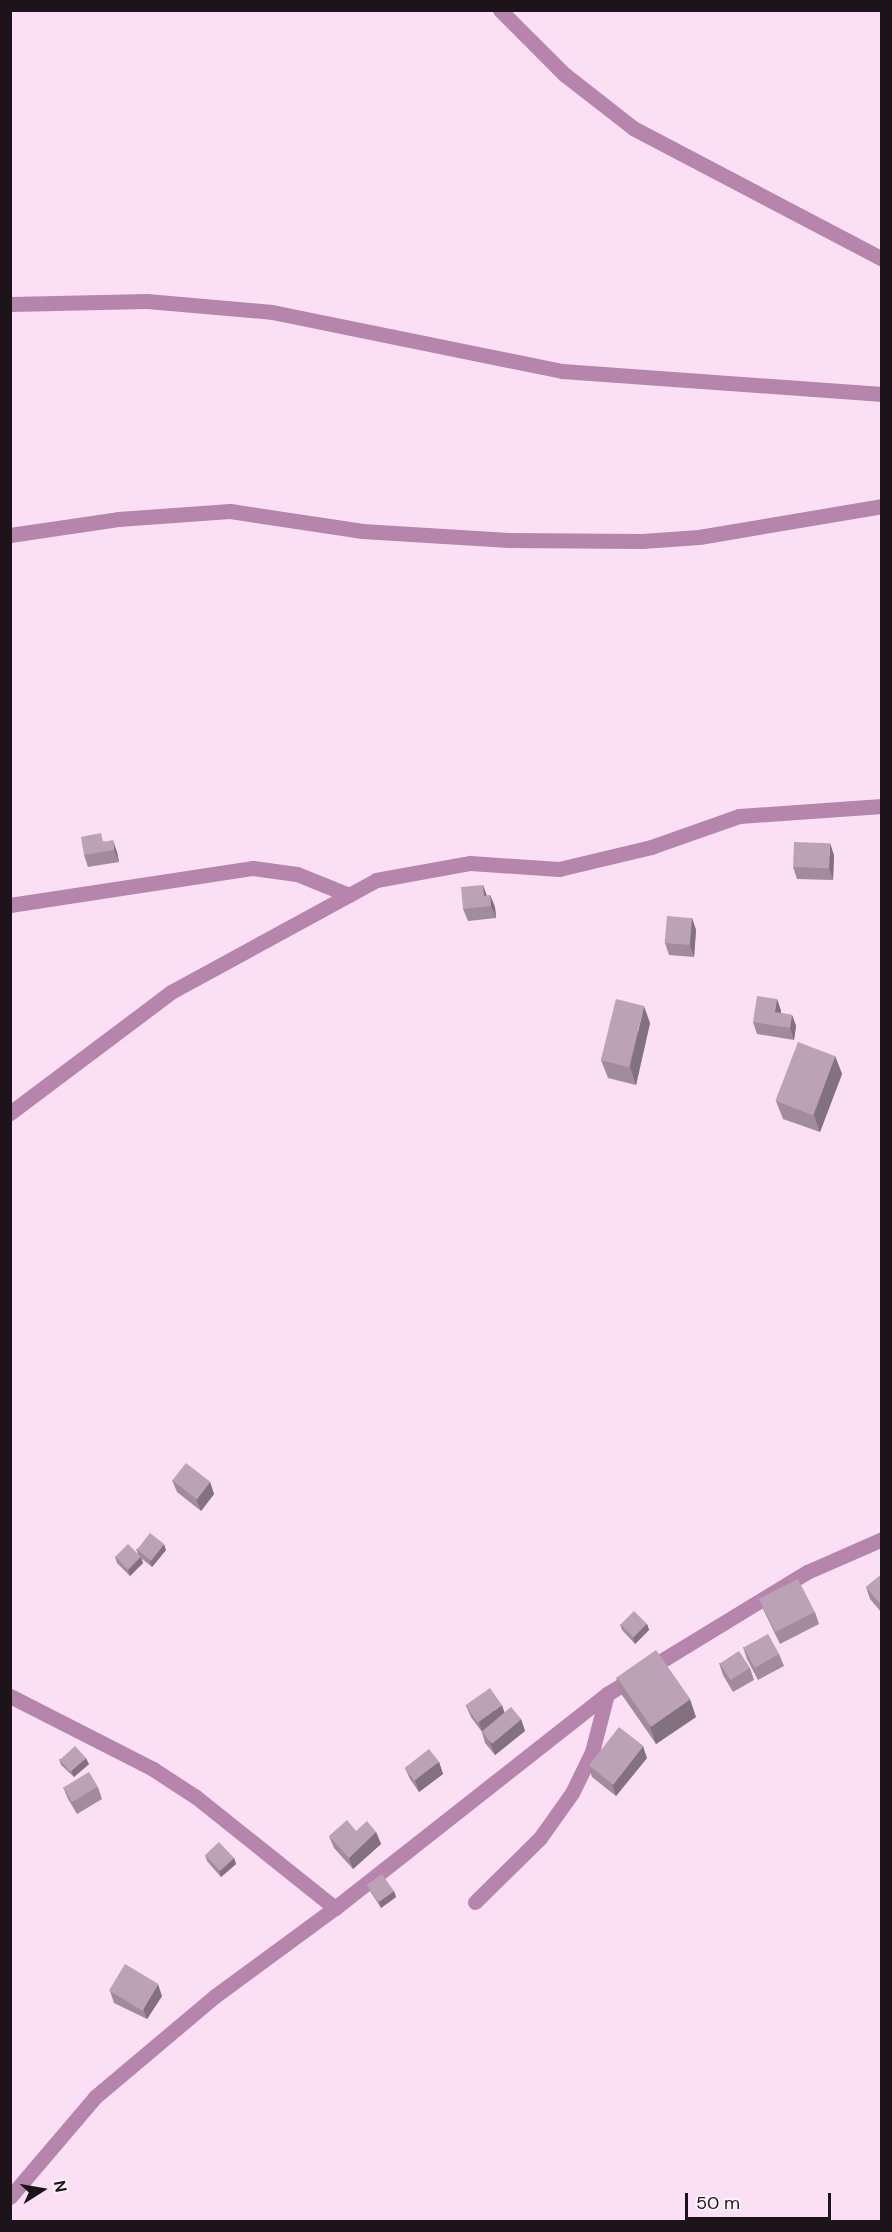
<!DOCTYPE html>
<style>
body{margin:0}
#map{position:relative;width:892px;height:2232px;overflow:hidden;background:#fbdff5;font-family:"DM Sans",sans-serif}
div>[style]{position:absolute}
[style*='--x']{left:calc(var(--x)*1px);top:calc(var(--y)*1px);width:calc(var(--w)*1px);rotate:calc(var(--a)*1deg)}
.minor>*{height:15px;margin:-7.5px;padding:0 7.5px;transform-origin:7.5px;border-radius:7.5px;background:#b585ab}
.wall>*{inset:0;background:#a28b9d}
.shaded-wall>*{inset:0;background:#84717f}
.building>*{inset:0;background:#bca2b6;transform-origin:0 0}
span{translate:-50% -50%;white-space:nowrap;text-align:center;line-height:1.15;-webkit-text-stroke:4.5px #fef2fb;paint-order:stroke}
.frame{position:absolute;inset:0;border:12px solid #1d141b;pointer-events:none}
.north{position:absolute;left:12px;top:2160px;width:60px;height:60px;-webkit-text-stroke:4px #fef2fb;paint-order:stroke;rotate:79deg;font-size:16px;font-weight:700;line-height:24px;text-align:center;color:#1d141b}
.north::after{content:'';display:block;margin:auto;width:21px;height:27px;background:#1d141b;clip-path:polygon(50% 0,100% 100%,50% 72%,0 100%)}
.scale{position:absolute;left:685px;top:2193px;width:146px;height:27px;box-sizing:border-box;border:3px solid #1d141b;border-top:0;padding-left:8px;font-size:18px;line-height:21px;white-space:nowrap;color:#1d141b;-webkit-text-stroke:4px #fef2fb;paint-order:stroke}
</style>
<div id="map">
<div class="minor">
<i style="--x:500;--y:10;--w:91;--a:45"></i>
<i style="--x:564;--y:74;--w:88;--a:38"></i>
<i style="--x:633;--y:128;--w:281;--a:27.7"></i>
<i style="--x:10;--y:304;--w:137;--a:-1.3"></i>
<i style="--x:147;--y:301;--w:125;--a:5"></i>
<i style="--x:272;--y:312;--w:296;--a:11.5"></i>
<i style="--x:562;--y:371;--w:321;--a:4.1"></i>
<i style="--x:10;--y:535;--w:109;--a:-8.4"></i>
<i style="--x:118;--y:519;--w:112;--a:-4.1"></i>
<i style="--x:230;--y:511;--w:134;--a:8.6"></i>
<i style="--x:362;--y:531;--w:147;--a:3.5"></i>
<i style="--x:509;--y:540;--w:133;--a:0.4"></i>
<i style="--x:642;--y:541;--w:57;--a:-4"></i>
<i style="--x:699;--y:537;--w:186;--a:-9.6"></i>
<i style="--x:10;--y:905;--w:246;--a:-8.7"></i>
<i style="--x:253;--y:868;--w:44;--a:7.8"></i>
<i style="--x:297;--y:874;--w:56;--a:22"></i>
<i style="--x:10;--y:1113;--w:201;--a:-36.9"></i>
<i style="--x:171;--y:992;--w:234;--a:-28.6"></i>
<i style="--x:376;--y:880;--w:96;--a:-10.3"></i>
<i style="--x:470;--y:863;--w:89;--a:3.9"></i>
<i style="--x:559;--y:869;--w:95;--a:-13.4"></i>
<i style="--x:651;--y:847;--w:93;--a:-19.4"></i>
<i style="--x:739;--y:816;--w:143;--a:-4"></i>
<i style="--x:10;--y:1696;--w:161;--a:27"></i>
<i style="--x:153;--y:1769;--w:51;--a:33.1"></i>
<i style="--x:196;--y:1797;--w:178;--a:38.6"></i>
<i style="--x:475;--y:1902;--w:91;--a:-44.6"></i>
<i style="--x:540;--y:1838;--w:55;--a:-54.6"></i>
<i style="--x:572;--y:1793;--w:46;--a:-64"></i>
<i style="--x:592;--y:1752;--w:60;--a:-75.5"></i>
<i style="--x:10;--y:2197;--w:131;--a:-49.6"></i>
<i style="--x:95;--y:2097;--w:157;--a:-40.1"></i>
<i style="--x:215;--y:1996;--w:149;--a:-36.3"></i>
<i style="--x:335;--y:1908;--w:346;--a:-38.2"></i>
<i style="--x:607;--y:1694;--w:234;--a:-31.4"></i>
<i style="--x:807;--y:1572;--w:82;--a:-23.7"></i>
</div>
<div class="wall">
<i style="clip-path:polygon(104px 841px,117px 852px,119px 862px,88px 867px,84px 855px)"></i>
<i style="clip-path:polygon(834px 855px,833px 880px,797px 879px,793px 867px)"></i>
<i style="clip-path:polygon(483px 885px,487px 896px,490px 895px,495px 907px,496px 918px,468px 921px,463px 909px)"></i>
<i style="clip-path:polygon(692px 918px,696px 930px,694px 957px,669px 955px,665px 943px)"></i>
<i style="clip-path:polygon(777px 999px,781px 1011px,781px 1013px,792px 1015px,796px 1026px,794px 1040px,757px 1034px,753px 1022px)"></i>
<i style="clip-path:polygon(650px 1023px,636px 1085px,608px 1078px,601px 1060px)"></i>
<i style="clip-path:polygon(835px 1056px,842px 1074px,820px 1132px,783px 1119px,776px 1101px)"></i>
<i style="clip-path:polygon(172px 1480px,210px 1482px,214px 1494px,201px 1511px,177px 1492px)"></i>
<i style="clip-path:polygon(136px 1549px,166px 1550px,152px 1567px,141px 1558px,143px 1563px,130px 1576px,117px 1563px,115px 1557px,138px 1554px)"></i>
<i style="clip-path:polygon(882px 1574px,882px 1613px,870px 1599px,866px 1587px)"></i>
<i style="clip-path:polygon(759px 1599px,815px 1612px,819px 1624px,780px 1644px,764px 1611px)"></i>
<i style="clip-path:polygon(620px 1624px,647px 1624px,649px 1630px,635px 1644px,622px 1630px)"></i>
<i style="clip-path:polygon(743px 1647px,779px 1654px,784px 1666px,758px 1680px,747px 1659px)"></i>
<i style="clip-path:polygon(719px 1663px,750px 1668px,754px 1680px,733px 1692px,723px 1675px)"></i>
<i style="clip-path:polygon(616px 1677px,696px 1717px,656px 1744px,622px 1695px)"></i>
<i style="clip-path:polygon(466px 1706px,505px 1712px,521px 1719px,525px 1731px,495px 1755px,485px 1743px,482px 1732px,471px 1717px)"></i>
<i style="clip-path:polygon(647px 1758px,616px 1796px,592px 1777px,588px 1765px)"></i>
<i style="clip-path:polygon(59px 1759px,89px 1764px,74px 1777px,61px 1765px)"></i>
<i style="clip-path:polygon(439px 1762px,443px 1774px,419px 1792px,410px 1779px,405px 1768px)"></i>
<i style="clip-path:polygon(63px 1787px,98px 1787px,102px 1799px,77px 1814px,68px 1799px)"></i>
<i style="clip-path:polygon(356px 1831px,376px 1832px,381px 1844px,353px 1869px,334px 1848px,329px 1836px)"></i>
<i style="clip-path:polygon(205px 1855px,234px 1858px,236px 1864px,221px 1877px,207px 1861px)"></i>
<i style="clip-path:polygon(367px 1885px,394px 1891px,396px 1897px,381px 1908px,370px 1891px)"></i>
<i style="clip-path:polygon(110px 1991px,162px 1996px,147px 2019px,114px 2003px)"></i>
</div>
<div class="shaded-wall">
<i style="clip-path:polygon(113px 840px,117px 852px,119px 862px,114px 850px)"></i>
<i style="clip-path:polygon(830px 843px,834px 855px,833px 880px,829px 868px)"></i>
<i style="clip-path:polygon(483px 885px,487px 897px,488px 908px,484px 896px)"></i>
<i style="clip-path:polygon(490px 895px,495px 907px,496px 918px,491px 906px)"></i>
<i style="clip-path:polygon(692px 918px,696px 930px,694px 957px,690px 945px)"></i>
<i style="clip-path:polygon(777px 999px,781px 1011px,779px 1024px,775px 1012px)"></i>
<i style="clip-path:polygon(644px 1006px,650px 1023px,636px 1085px,630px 1067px)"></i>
<i style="clip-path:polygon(792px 1015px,796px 1026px,794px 1040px,790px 1028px)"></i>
<i style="clip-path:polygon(835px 1056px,842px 1074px,820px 1132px,814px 1115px)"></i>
<i style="clip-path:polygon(210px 1482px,214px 1494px,201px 1511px,196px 1499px)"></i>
<i style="clip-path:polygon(164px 1544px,166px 1550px,152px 1567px,150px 1561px)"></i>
<i style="clip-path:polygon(141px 1557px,143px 1563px,130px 1576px,128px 1570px)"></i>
<i style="clip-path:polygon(647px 1624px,649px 1630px,635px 1644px,633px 1638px)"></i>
<i style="clip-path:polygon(690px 1699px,696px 1717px,656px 1744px,650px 1727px)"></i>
<i style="clip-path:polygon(502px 1705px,506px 1717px,483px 1734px,479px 1722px)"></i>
<i style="clip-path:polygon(521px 1719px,525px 1731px,495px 1755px,490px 1743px)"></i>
<i style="clip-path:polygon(643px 1746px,647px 1758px,616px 1796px,612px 1784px)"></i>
<i style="clip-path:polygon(86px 1758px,89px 1764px,74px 1777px,71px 1771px)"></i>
<i style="clip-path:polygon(439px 1762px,443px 1774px,419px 1792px,415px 1780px)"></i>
<i style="clip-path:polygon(376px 1832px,381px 1844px,353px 1869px,349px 1858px)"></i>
<i style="clip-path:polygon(234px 1858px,236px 1864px,221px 1877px,219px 1871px)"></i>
<i style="clip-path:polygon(394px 1891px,396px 1897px,381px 1908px,379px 1902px)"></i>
<i style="clip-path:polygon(158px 1984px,162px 1996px,147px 2019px,143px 2008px)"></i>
</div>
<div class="building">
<i style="clip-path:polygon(101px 833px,103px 842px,113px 840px,114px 850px,84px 855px,81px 837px)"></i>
<i style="left:794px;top:842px;width:36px;height:25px;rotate:2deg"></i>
<i style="clip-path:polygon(483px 885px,484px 896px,490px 895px,491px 906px,463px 909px,461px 887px)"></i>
<i style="left:667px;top:916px;width:25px;height:27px;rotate:5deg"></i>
<i style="clip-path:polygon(757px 996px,777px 999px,775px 1012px,792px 1015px,790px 1028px,753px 1022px)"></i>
<i style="left:616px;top:999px;width:29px;height:63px;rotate:14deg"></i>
<i style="left:798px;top:1042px;width:40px;height:63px;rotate:21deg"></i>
<i style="left:186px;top:1463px;width:31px;height:22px;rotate:38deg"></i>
<i style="left:150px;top:1533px;width:18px;height:21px;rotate:38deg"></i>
<i style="left:128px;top:1544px;width:18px;height:18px;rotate:45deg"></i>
<i style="clip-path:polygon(882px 1574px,882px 1606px,866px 1587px)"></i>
<i style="left:798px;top:1579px;width:37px;height:44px;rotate:63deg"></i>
<i style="left:634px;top:1611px;width:18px;height:19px;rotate:45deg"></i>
<i style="left:768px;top:1634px;width:23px;height:28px;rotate:61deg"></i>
<i style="left:656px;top:1650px;width:60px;height:48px;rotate:55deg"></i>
<i style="left:739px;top:1651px;width:20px;height:23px;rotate:57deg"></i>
<i style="left:490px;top:1688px;width:21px;height:30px;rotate:55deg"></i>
<i style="left:511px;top:1707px;width:16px;height:38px;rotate:50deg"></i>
<i style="left:619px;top:1727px;width:31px;height:49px;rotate:38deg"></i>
<i style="left:75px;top:1746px;width:16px;height:21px;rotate:47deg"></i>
<i style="left:429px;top:1749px;width:16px;height:31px;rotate:52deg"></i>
<i style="left:89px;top:1772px;width:17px;height:30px;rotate:59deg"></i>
<i style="clip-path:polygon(347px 1820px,356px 1831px,367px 1821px,376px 1832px,349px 1858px,329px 1836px)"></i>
<i style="left:219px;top:1842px;width:22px;height:19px;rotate:47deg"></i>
<i style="left:382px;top:1874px;width:21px;height:19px;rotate:55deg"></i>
<i style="left:125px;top:1964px;width:39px;height:31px;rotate:31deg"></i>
</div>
<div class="frame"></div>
<div class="north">N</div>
<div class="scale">50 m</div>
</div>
